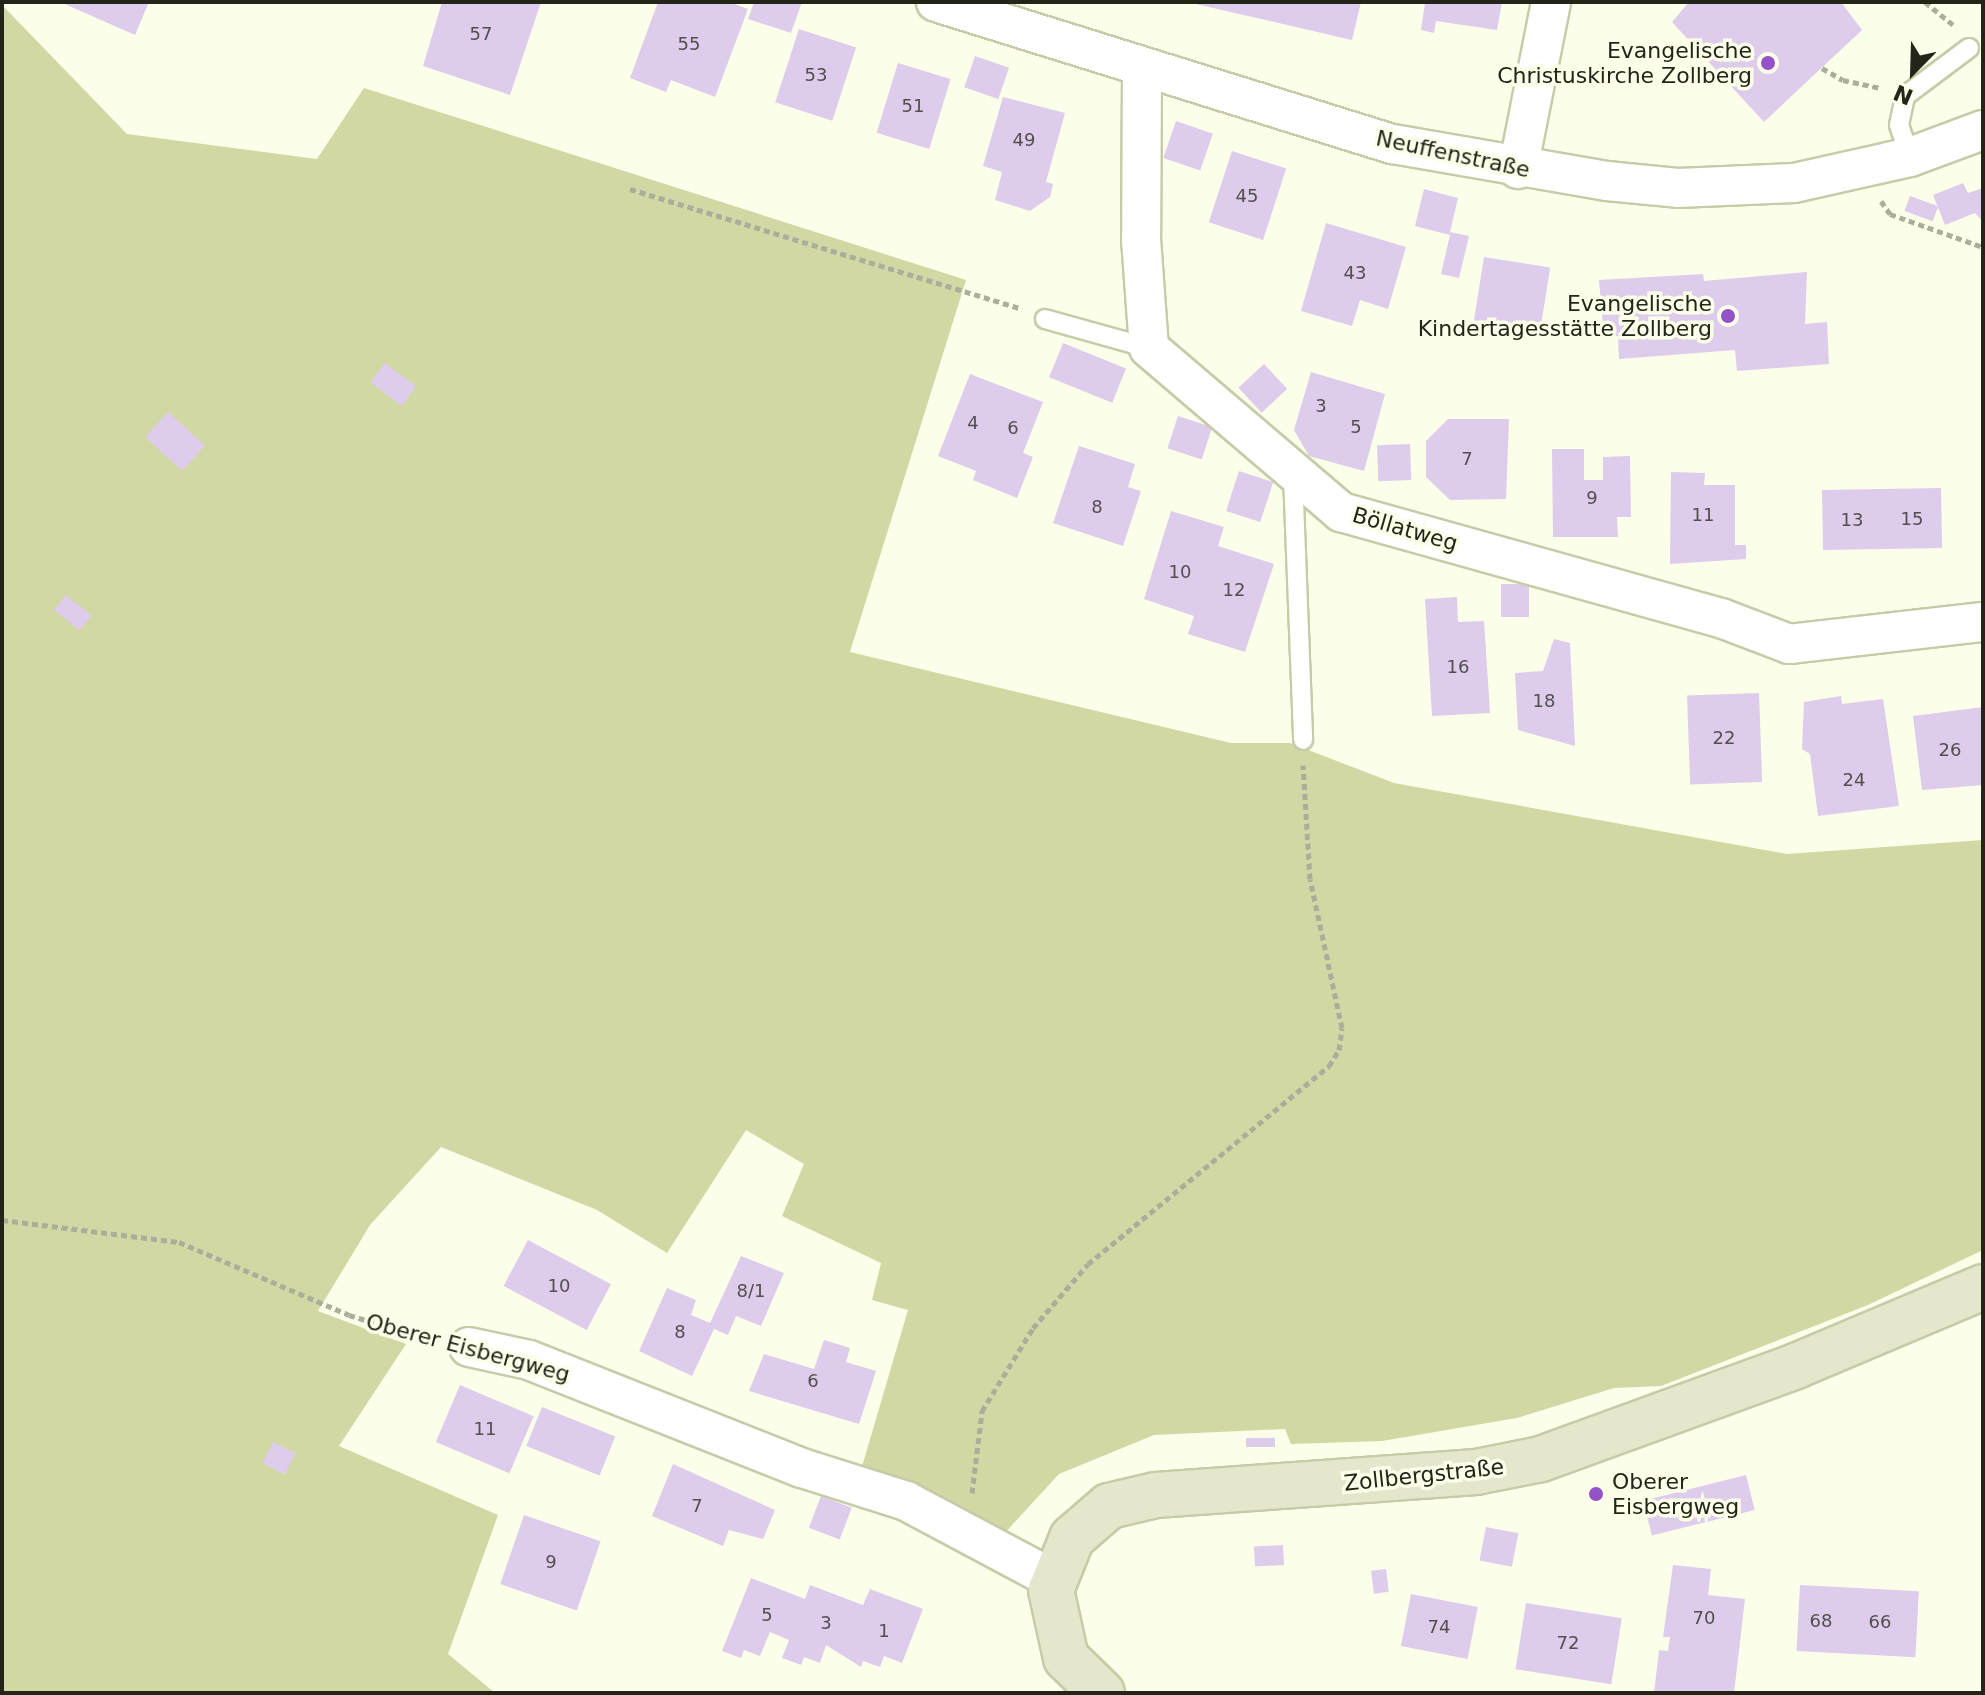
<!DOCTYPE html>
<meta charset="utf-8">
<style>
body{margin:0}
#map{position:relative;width:1985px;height:1695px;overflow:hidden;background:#fbfee8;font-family:"DejaVu Sans",sans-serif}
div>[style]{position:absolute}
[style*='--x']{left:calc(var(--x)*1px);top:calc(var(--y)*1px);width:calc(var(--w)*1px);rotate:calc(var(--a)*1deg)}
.green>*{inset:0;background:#d1d8a3}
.building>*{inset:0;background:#ddccec;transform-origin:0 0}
.path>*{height:5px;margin-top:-2.5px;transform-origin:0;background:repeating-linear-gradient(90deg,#abae9b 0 6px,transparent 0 10px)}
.roads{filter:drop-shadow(2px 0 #c6cba8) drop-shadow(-2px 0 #c6cba8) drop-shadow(0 2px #c6cba8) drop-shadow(0 -2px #c6cba8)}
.lane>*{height:18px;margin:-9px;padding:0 9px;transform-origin:9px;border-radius:9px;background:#fff}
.street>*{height:38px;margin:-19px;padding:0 19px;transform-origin:19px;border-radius:19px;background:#fff}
.secondary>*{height:44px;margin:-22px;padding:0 22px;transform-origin:22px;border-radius:22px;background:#e4e7cc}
.dots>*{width:22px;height:22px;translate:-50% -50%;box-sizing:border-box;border:4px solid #fbfee8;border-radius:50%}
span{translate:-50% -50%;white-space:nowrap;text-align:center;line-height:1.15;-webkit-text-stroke:7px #fbfee8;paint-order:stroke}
.number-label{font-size:18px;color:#524f4d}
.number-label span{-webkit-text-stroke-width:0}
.poi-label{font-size:22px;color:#232518}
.right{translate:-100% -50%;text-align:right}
.left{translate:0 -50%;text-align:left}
.street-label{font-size:22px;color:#232518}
.frame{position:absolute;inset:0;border:4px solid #232518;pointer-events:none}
.north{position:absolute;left:1873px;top:32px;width:80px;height:80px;-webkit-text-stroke:6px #fbfee8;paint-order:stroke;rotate:203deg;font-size:22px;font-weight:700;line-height:32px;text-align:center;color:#232518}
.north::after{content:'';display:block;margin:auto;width:28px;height:36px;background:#232518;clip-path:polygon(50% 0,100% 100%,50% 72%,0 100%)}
</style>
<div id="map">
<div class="green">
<i style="clip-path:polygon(2px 5px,127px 134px,317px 159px,364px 88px,966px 280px,850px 652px,1231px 743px,1290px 743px,1394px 783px,1787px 854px,1983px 840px,1983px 1250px,1868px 1305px,1661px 1386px,1614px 1388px,1517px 1418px,1382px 1441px,1291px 1444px,1285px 1429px,1154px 1435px,1059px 1474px,1003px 1535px,861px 1470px,908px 1310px,872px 1300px,881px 1263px,782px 1216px,804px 1164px,746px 1130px,667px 1253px,597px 1210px,441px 1147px,370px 1225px,318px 1311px,406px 1344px,339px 1446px,498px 1515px,448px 1654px,495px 1693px,2px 1693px)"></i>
</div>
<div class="building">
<i style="clip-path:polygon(60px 2px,149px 2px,135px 35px)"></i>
<i style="clip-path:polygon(442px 2px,541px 2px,510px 95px,423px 66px)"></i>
<i style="clip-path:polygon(658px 2px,729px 2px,748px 9px,715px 97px,671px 80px,666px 92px,630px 78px)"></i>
<i style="clip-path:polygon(754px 2px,802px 2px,791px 33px,748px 19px)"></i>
<i style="clip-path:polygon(1187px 2px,1361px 2px,1352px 40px)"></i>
<i style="clip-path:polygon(1425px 2px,1502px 2px,1497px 30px,1436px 21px,1434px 33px,1421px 30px)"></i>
<i style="clip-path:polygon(1689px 2px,1841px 2px,1862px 30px,1764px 122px,1672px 22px)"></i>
<i style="left:799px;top:29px;width:60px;height:77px;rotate:18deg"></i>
<i style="left:975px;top:56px;width:36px;height:33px;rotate:19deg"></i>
<i style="left:898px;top:63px;width:55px;height:73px;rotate:17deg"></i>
<i style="clip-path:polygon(1003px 97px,1065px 113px,1046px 182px,1053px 184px,1050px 197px,1030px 211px,995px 200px,1002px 172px,983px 166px)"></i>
<i style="left:1176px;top:121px;width:39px;height:39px;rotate:19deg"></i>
<i style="left:1232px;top:151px;width:57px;height:75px;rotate:18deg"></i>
<i style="clip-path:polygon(1963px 183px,1968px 193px,1983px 188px,1983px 222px,1975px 213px,1945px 225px,1933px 195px)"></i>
<i style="clip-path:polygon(1424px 189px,1458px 198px,1450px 232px,1469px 236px,1459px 278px,1441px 274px,1450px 235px,1415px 226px)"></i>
<i style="left:1910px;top:196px;width:30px;height:16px;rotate:20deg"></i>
<i style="clip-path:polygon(1326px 223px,1406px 247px,1388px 309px,1360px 300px,1352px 326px,1301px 311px)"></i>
<i style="left:1484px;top:257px;width:67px;height:64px;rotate:9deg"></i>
<i style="clip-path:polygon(1807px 272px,1805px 324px,1827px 322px,1829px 364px,1737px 371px,1735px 350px,1619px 359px,1618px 336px,1604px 338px,1599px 280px,1703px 274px,1704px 281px)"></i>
<i style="left:1063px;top:343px;width:68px;height:37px;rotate:22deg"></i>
<i style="left:385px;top:363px;width:39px;height:24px;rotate:37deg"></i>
<i style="left:1264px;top:364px;width:34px;height:35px;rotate:47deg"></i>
<i style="clip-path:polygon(1311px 372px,1385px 394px,1364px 471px,1309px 456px,1294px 430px)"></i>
<i style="clip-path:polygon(970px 374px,1043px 402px,1023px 453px,1033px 457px,1017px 498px,973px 480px,976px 471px,938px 456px)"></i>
<i style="left:168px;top:412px;width:50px;height:34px;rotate:42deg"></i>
<i style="left:1178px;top:416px;width:36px;height:34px;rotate:18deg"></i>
<i style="clip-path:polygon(1448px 419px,1509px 419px,1506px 499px,1450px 500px,1426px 477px,1426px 441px)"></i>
<i style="left:1410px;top:444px;width:36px;height:33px;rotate:88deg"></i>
<i style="clip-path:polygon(1079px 446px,1135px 464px,1128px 487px,1141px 491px,1123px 546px,1053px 523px)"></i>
<i style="clip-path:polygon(1552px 449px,1584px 449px,1584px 480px,1603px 480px,1603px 457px,1630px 456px,1631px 517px,1617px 517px,1618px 537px,1553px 537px)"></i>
<i style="left:1239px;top:471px;width:36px;height:42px;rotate:18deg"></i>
<i style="clip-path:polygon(1671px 472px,1705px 473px,1704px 485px,1735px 485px,1735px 545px,1746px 545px,1746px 559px,1670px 564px)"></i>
<i style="left:1941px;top:488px;width:60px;height:119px;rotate:89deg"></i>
<i style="clip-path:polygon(1171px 511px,1224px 527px,1218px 546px,1274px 564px,1245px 652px,1188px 634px,1194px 616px,1144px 599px)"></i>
<i style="left:1501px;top:584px;width:28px;height:33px"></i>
<i style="left:66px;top:595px;width:33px;height:19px;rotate:39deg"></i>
<i style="clip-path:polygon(1457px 597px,1458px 622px,1484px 621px,1490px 713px,1432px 716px,1425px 599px)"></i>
<i style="clip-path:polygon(1554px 639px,1570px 643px,1575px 746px,1518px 730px,1515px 673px,1543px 671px)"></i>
<i style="left:1759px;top:693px;width:89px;height:72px;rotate:88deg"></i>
<i style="clip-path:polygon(1841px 696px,1842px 704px,1883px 699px,1899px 806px,1818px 816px,1810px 754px,1802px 749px,1804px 702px)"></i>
<i style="clip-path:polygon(1983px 707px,1983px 785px,1922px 790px,1913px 716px)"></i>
<i style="left:528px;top:1240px;width:94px;height:52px;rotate:28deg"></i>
<i style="clip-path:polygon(741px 1256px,784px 1273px,761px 1326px,736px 1316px,728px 1335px,714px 1329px,692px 1376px,639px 1351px,667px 1288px,696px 1300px,691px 1315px,710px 1323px)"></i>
<i style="clip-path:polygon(824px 1340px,850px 1348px,846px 1362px,876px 1371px,859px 1424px,749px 1391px,764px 1354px,814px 1369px)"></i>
<i style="left:460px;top:1385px;width:80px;height:62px;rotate:23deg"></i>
<i style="left:542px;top:1407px;width:79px;height:42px;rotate:22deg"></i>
<i style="left:1246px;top:1438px;width:29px;height:9px"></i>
<i style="left:273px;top:1442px;width:25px;height:24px;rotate:26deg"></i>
<i style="clip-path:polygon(673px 1464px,775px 1510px,763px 1539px,729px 1530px,723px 1546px,652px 1516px)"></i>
<i style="left:1746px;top:1475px;width:36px;height:106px;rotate:76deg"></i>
<i style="left:821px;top:1496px;width:33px;height:34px;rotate:21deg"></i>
<i style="left:524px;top:1515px;width:81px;height:73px;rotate:19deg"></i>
<i style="left:1486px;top:1527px;width:33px;height:34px;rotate:11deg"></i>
<i style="left:1283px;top:1545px;width:20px;height:29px;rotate:87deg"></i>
<i style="clip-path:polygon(1673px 1565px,1711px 1569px,1708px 1595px,1745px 1599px,1734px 1693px,1654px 1693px,1659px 1650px,1668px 1651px,1670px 1637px,1663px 1637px)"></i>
<i style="left:1386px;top:1569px;width:23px;height:15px;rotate:83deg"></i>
<i style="clip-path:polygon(751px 1578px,805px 1599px,810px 1585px,863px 1605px,870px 1589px,923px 1609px,902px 1663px,884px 1656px,880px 1667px,863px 1661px,861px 1667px,826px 1645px,820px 1663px,804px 1657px,801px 1665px,782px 1658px,789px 1640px,770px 1632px,760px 1656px,744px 1650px,741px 1658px,722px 1651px)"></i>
<i style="left:1800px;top:1585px;width:119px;height:66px;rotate:3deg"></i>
<i style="left:1411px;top:1594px;width:68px;height:53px;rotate:11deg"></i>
<i style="left:1526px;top:1603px;width:97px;height:67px;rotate:9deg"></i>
</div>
<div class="path">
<i style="--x:1925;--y:2;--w:36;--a:39"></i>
<i style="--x:1822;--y:68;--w:24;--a:30"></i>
<i style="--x:1843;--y:80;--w:39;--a:12"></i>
<i style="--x:630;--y:189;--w:410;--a:17"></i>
<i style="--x:1881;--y:201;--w:16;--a:55"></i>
<i style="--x:1890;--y:214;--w:99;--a:19.5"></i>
<i style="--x:2;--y:1220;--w:178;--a:7.1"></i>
<i style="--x:179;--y:1242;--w:185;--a:23.2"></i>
<i style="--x:349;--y:1315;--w:87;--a:16.8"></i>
<i style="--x:972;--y:1493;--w:83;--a:-83"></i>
<i style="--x:982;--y:1411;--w:97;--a:-58.4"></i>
<i style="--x:1033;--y:1328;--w:84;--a:-49.3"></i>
<i style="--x:1088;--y:1264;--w:312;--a:-39.4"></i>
<i style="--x:1329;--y:1066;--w:19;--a:-58"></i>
<i style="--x:1339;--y:1050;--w:22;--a:-82"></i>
<i style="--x:1342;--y:1028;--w:152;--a:-102.1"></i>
<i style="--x:1310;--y:879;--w:114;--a:-93.5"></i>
</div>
<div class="roads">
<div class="lane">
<i style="--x:1910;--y:157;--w:34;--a:-109"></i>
<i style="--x:1899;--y:125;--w:30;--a:-78"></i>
<i style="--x:1905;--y:96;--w:80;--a:-36.9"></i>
<i style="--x:1045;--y:319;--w:108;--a:15.6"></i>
<i style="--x:1293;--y:475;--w:265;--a:87.8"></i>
</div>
<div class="street">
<i style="--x:936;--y:2;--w:479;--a:17.3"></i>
<i style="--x:1393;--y:144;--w:217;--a:9.8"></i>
<i style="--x:1607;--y:181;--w:71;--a:5.6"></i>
<i style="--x:1678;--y:188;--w:116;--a:-2.5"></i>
<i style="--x:1794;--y:183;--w:119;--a:-12.6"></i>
<i style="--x:1910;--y:157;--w:78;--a:-20.3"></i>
<i style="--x:1142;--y:70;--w:169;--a:90.3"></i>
<i style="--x:1141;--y:239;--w:109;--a:85.8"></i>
<i style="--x:1149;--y:348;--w:253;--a:40.5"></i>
<i style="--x:1341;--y:512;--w:395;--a:15.6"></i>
<i style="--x:1721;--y:618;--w:73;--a:20.9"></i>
<i style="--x:1789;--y:644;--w:195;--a:-6.5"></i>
<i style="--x:1518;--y:169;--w:170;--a:-78.8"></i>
<i style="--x:469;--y:1347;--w:61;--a:12.2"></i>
<i style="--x:529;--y:1360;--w:294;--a:21.6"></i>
<i style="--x:802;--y:1468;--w:109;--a:17.6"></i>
<i style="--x:906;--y:1501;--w:166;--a:28"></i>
</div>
<div class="secondary">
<i style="--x:1102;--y:1693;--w:50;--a:-135.8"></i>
<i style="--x:1066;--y:1658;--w:70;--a:-102.4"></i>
<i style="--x:1051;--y:1590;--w:56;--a:-68"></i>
<i style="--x:1072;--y:1538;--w:49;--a:-40.9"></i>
<i style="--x:1109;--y:1506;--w:48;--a:-13.2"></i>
<i style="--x:1156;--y:1495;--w:321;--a:-4.1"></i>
<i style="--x:1476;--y:1472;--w:66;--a:-11.3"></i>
<i style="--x:1541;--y:1459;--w:271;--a:-20"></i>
<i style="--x:1796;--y:1366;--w:203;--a:-22.9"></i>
</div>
</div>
<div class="dots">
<i style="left:1768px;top:63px;background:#9551c6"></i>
<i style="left:1728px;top:316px;background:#9551c6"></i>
<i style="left:1596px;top:1494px;background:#9551c6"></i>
</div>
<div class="number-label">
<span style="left:481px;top:34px">57</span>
<span style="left:689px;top:44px">55</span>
<span style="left:816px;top:75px">53</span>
<span style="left:913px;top:106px">51</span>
<span style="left:1024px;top:140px">49</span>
<span style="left:1247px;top:196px">45</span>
<span style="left:1355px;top:273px">43</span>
<span style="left:1321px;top:406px">3</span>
<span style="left:973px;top:423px">4</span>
<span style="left:1356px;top:427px">5</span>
<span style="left:1013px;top:428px">6</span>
<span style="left:1467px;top:459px">7</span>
<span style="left:1592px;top:498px">9</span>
<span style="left:1097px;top:507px">8</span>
<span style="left:1703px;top:515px">11</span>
<span style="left:1912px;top:519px">15</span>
<span style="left:1852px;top:520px">13</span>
<span style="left:1180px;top:572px">10</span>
<span style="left:1234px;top:590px">12</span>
<span style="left:1458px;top:667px">16</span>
<span style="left:1544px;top:701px">18</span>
<span style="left:1724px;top:738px">22</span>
<span style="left:1950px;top:750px">26</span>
<span style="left:1854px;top:780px">24</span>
<span style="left:559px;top:1286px">10</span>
<span style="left:751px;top:1291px">8/1</span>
<span style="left:680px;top:1332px">8</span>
<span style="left:813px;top:1381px">6</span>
<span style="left:485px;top:1429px">11</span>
<span style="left:697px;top:1506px">7</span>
<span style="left:551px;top:1562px">9</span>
<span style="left:767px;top:1615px">5</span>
<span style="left:1704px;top:1618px">70</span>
<span style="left:1821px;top:1621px">68</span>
<span style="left:1880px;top:1622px">66</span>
<span style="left:826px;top:1623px">3</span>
<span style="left:1439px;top:1627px">74</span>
<span style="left:884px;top:1631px">1</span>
<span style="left:1568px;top:1643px">72</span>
</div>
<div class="poi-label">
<span class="right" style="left:1752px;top:63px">Evangelische<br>Christuskirche Zollberg</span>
<span class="right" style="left:1712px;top:316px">Evangelische<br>Kindertagesstätte Zollberg</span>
<span class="left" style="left:1612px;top:1494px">Oberer<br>Eisbergweg</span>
</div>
<div class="street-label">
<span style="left:1453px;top:154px;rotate:12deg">Neuffenstraße</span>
<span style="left:1405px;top:529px;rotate:16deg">Böllatweg</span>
<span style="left:468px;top:1348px;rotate:15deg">Oberer Eisbergweg</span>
<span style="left:1424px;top:1475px;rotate:-6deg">Zollbergstraße</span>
</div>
<div class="frame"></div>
<div class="north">N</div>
</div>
